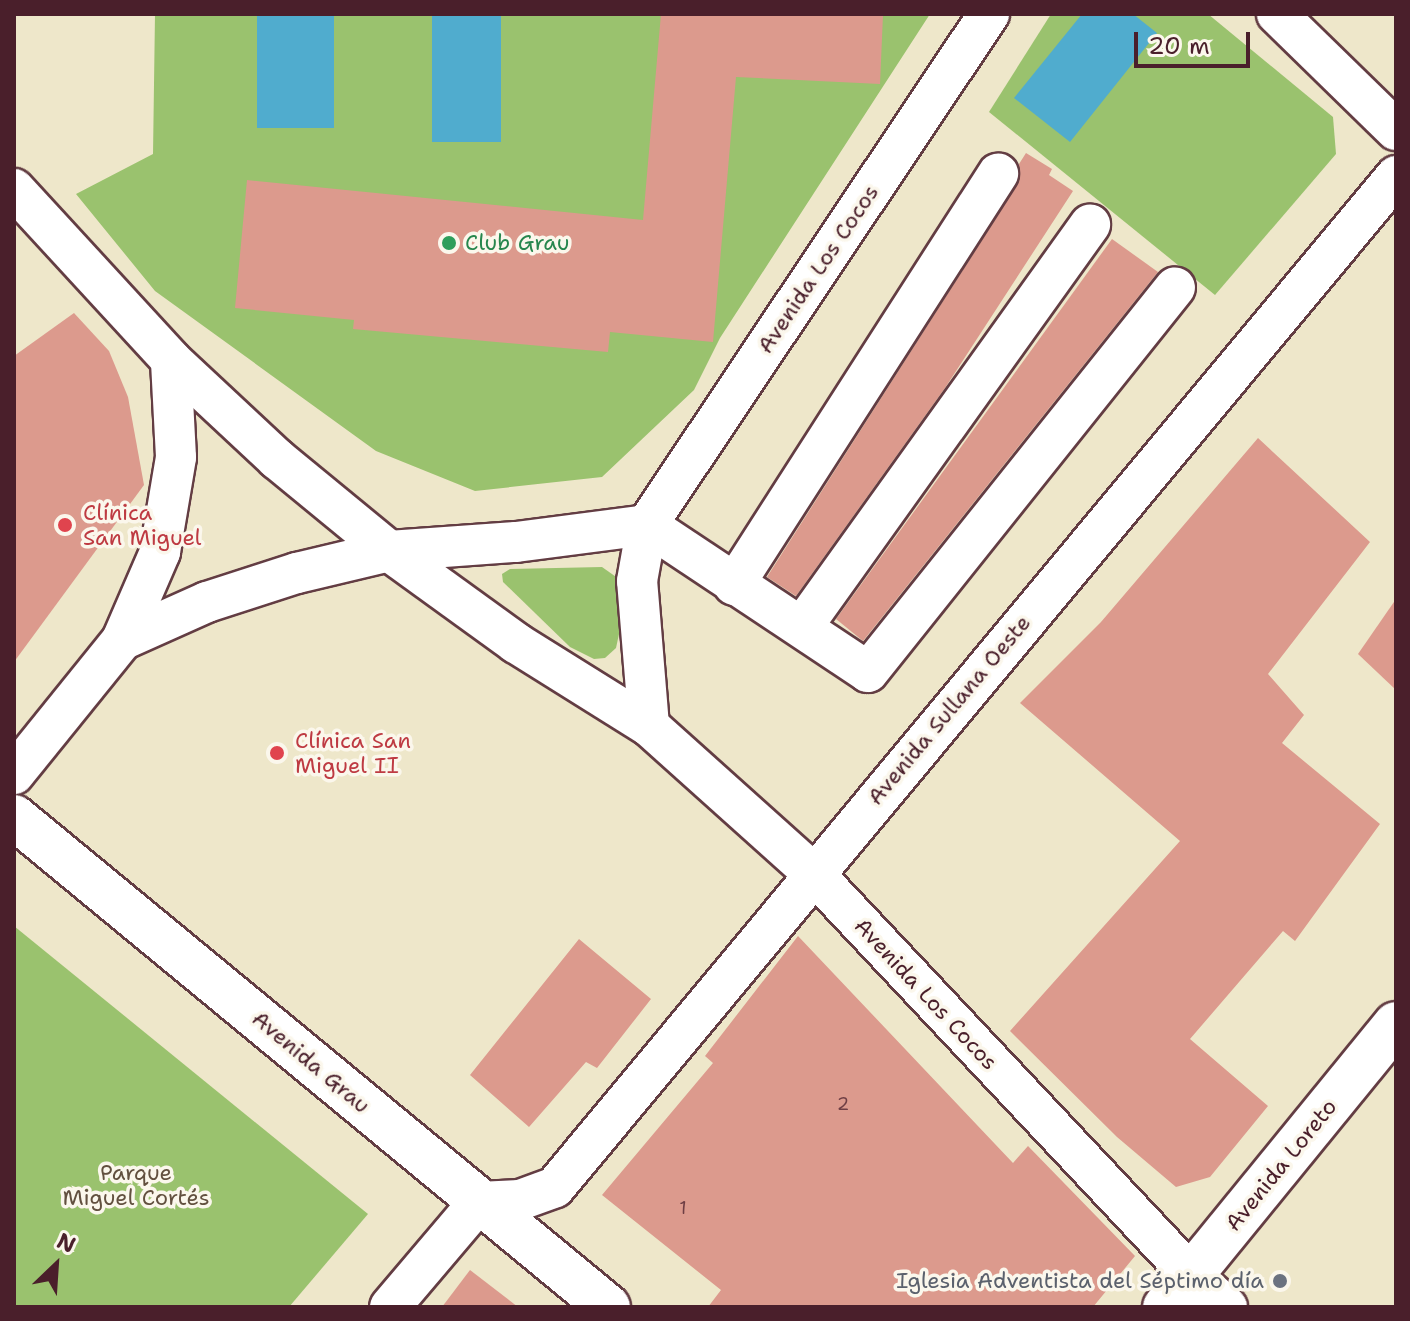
<!DOCTYPE html>
<meta charset="utf-8">
<style>
body{margin:0}
#map{position:relative;width:1410px;height:1321px;overflow:hidden;background:#eee7ca;font-family:"Shantell Sans",sans-serif}
div>[style]{position:absolute}
[style*='--x']{left:calc(var(--x)*1px);top:calc(var(--y)*1px);width:calc(var(--w)*1px);rotate:calc(var(--a)*1deg)}
.green>*{inset:0;background:#9ac26e}
.water>*{inset:0;background:#50acce;transform-origin:0 0}
.building>*{inset:0;background:#dc9a8d}
.roads{filter:drop-shadow(2px 0 #633d43) drop-shadow(-2px 0 #633d43) drop-shadow(0 2px #633d43) drop-shadow(0 -2px #633d43)}
.minor>*{height:40px;margin:-20px;padding:0 20px;transform-origin:20px;border-radius:20px;background:#fff}
.major>*{height:44px;margin:-22px;padding:0 22px;transform-origin:22px;border-radius:22px;background:#fff}
.dots>*{width:22px;height:22px;translate:-50% -50%;box-sizing:border-box;border:4px solid #fbf7ec;border-radius:50%}
span{translate:-50% -50%;white-space:nowrap;text-align:center;line-height:1.15;-webkit-text-stroke:7px #fbf7ec;paint-order:stroke}
.number-label{font-size:18px;color:#6e3e44}
.number-label span{-webkit-text-stroke-width:0}
.leisure-label{font-size:22px;color:#27864d}
.left{translate:0 -50%;text-align:left}
.street-label{font-size:22px;color:#4a1f2b}
.health-label{font-size:22px;color:#be3a42}
.park-label{font-size:22px;color:#62503f}
.worship-label{font-size:22px;color:#5b616d}
.right{translate:-100% -50%;text-align:right}
.frame{position:absolute;inset:0;border:16px solid #4a1f2b;pointer-events:none}
.north{position:absolute;left:16px;top:1225px;width:80px;height:80px;-webkit-text-stroke:6px #fbf7ec;paint-order:stroke;rotate:25deg;font-size:22px;font-weight:700;line-height:32px;text-align:center;color:#4a1f2b}
.north::after{content:'';display:block;margin:auto;width:28px;height:36px;background:#4a1f2b;clip-path:polygon(50% 0,100% 100%,50% 72%,0 100%)}
.scale{position:absolute;left:1134px;top:32px;width:116px;height:36px;box-sizing:border-box;border:4px solid #4a1f2b;border-top:0;padding-left:10px;font-size:24px;line-height:28px;white-space:nowrap;color:#4a1f2b;-webkit-text-stroke:6px #fbf7ec;paint-order:stroke}
</style>
<div id="map">
<div class="green">
<i style="clip-path:polygon(155px 14px,930px 14px,720px 338px,694px 390px,602px 477px,475px 491px,376px 451px,155px 291px,76px 194px,153px 154px)"></i>
<i style="clip-path:polygon(1051px 14px,1208px 14px,1333px 117px,1336px 154px,1215px 295px,989px 112px)"></i>
<i style="clip-path:polygon(602px 567px,619px 579px,619px 634px,616px 648px,605px 658px,594px 659px,570px 647px,503px 582px,502px 574px,510px 569px)"></i>
<i style="clip-path:polygon(14px 926px,368px 1214px,289px 1307px,14px 1307px)"></i>
</div>
<div class="water">
<i style="left:257px;top:14px;width:77px;height:114px"></i>
<i style="left:432px;top:14px;width:69px;height:128px"></i>
<i style="clip-path:polygon(1082px 14px,1133px 14px,1157px 33px,1070px 142px,1014px 98px)"></i>
</div>
<div class="building">
<i style="clip-path:polygon(661px 14px,883px 15px,880px 84px,736px 77px,713px 342px,610px 332px,608px 352px,353px 329px,354px 320px,235px 308px,247px 180px,643px 220px)"></i>
<i style="clip-path:polygon(1026px 153px,1052px 169px,1049px 175px,1073px 191px,945px 388px,796px 596px,767px 577px,1017px 185px,1019px 164px)"></i>
<i style="clip-path:polygon(1112px 239px,1158px 272px,863px 641px,836px 619px)"></i>
<i style="clip-path:polygon(74px 313px,109px 351px,128px 397px,144px 485px,14px 662px,14px 356px)"></i>
<i style="clip-path:polygon(1258px 438px,1370px 542px,1268px 674px,1304px 715px,1282px 743px,1380px 824px,1295px 941px,1283px 931px,1190px 1039px,1268px 1106px,1210px 1177px,1176px 1187px,1117px 1137px,1010px 1031px,1180px 841px,1020px 703px,1101px 622px)"></i>
<i style="clip-path:polygon(1396px 599px,1396px 690px,1358px 654px)"></i>
<i style="clip-path:polygon(798px 936px,1013px 1163px,1028px 1146px,1135px 1256px,1093px 1307px,708px 1307px,721px 1290px,602px 1195px,713px 1063px,705px 1056px)"></i>
<i style="clip-path:polygon(579px 939px,651px 999px,597px 1068px,586px 1062px,529px 1127px,470px 1075px)"></i>
<i style="clip-path:polygon(470px 1270px,518px 1307px,442px 1307px)"></i>
</div>
<div class="roads">
<div class="minor">
<i style="--x:1277;--y:14;--w:166;--a:44.3"></i>
<i style="--x:14;--y:189;--w:232;--a:47.4"></i>
<i style="--x:171;--y:360;--w:145;--a:43"></i>
<i style="--x:277;--y:459;--w:145;--a:39.4"></i>
<i style="--x:389;--y:551;--w:157;--a:35.9"></i>
<i style="--x:516;--y:643;--w:157;--a:32"></i>
<i style="--x:649;--y:726;--w:222;--a:41.9"></i>
<i style="--x:814;--y:874;--w:550;--a:46.77"></i>
<i style="--x:1191;--y:1275;--w:48;--a:41.6"></i>
<i style="--x:647;--y:525;--w:265;--a:33.6"></i>
<i style="--x:868;--y:672;--w:492;--a:-51.4"></i>
<i style="--x:734;--y:585;--w:489;--a:-57.3"></i>
<i style="--x:802;--y:627;--w:495;--a:-54.4"></i>
<i style="--x:122;--y:640;--w:93;--a:-24.1"></i>
<i style="--x:207;--y:602;--w:95;--a:-17.9"></i>
<i style="--x:297;--y:573;--w:95;--a:-13.4"></i>
<i style="--x:389;--y:551;--w:127;--a:-4.1"></i>
<i style="--x:516;--y:542;--w:132;--a:-7.4"></i>
<i style="--x:649;--y:726;--w:145;--a:-94.7"></i>
<i style="--x:637;--y:581;--w:57;--a:-79.9"></i>
<i style="--x:647;--y:525;--w:615;--a:-56.21"></i>
<i style="--x:14;--y:774;--w:172;--a:-51.1"></i>
<i style="--x:122;--y:640;--w:96;--a:-66.6"></i>
<i style="--x:160;--y:552;--w:96;--a:-80.4"></i>
<i style="--x:176;--y:457;--w:97;--a:-93"></i>
<i style="--x:390;--y:1307;--w:138;--a:-49.7"></i>
<i style="--x:479;--y:1202;--w:41;--a:-2.8"></i>
<i style="--x:520;--y:1200;--w:37;--a:-20"></i>
<i style="--x:555;--y:1187;--w:1315;--a:-50.24"></i>
</div>
<div class="major">
<i style="--x:14;--y:817;--w:770;--a:39.52"></i>
<i style="--x:1165;--y:1307;--w:365;--a:-50.8"></i>
</div>
</div>
<div class="dots">
<i style="left:449px;top:243px;background:#2e9e5b"></i>
<i style="left:65px;top:525px;background:#e0444e"></i>
<i style="left:277px;top:753px;background:#e0444e"></i>
<i style="left:1280px;top:1281px;background:#6b7280"></i>
</div>
<div class="number-label">
<span style="left:843px;top:1104px">2</span>
<span style="left:683px;top:1208px">1</span>
</div>
<div class="leisure-label">
<span class="left" style="left:465px;top:243px">Club Grau</span>
</div>
<div class="street-label">
<span style="left:818px;top:269px;rotate:-56deg">Avenida Los Cocos</span>
<span style="left:949px;top:710px;rotate:-50deg">Avenida Sullana Oeste</span>
<span style="left:926px;top:994px;rotate:47deg">Avenida Los Cocos</span>
<span style="left:311px;top:1062px;rotate:40deg">Avenida Grau</span>
<span style="left:1281px;top:1165px;rotate:-51deg">Avenida Loreto</span>
</div>
<div class="health-label">
<span class="left" style="left:83px;top:525px">Clínica<br>San Miguel</span>
<span class="left" style="left:295px;top:753px">Clínica San<br>Miguel II</span>
</div>
<div class="park-label">
<span style="left:136px;top:1185px">Parque<br>Miguel Cortés</span>
</div>
<div class="worship-label">
<span class="right" style="left:1264px;top:1281px">Iglesia Adventista del Séptimo día</span>
</div>
<div class="frame"></div>
<div class="north">N</div>
<div class="scale">20 m</div>
</div>
